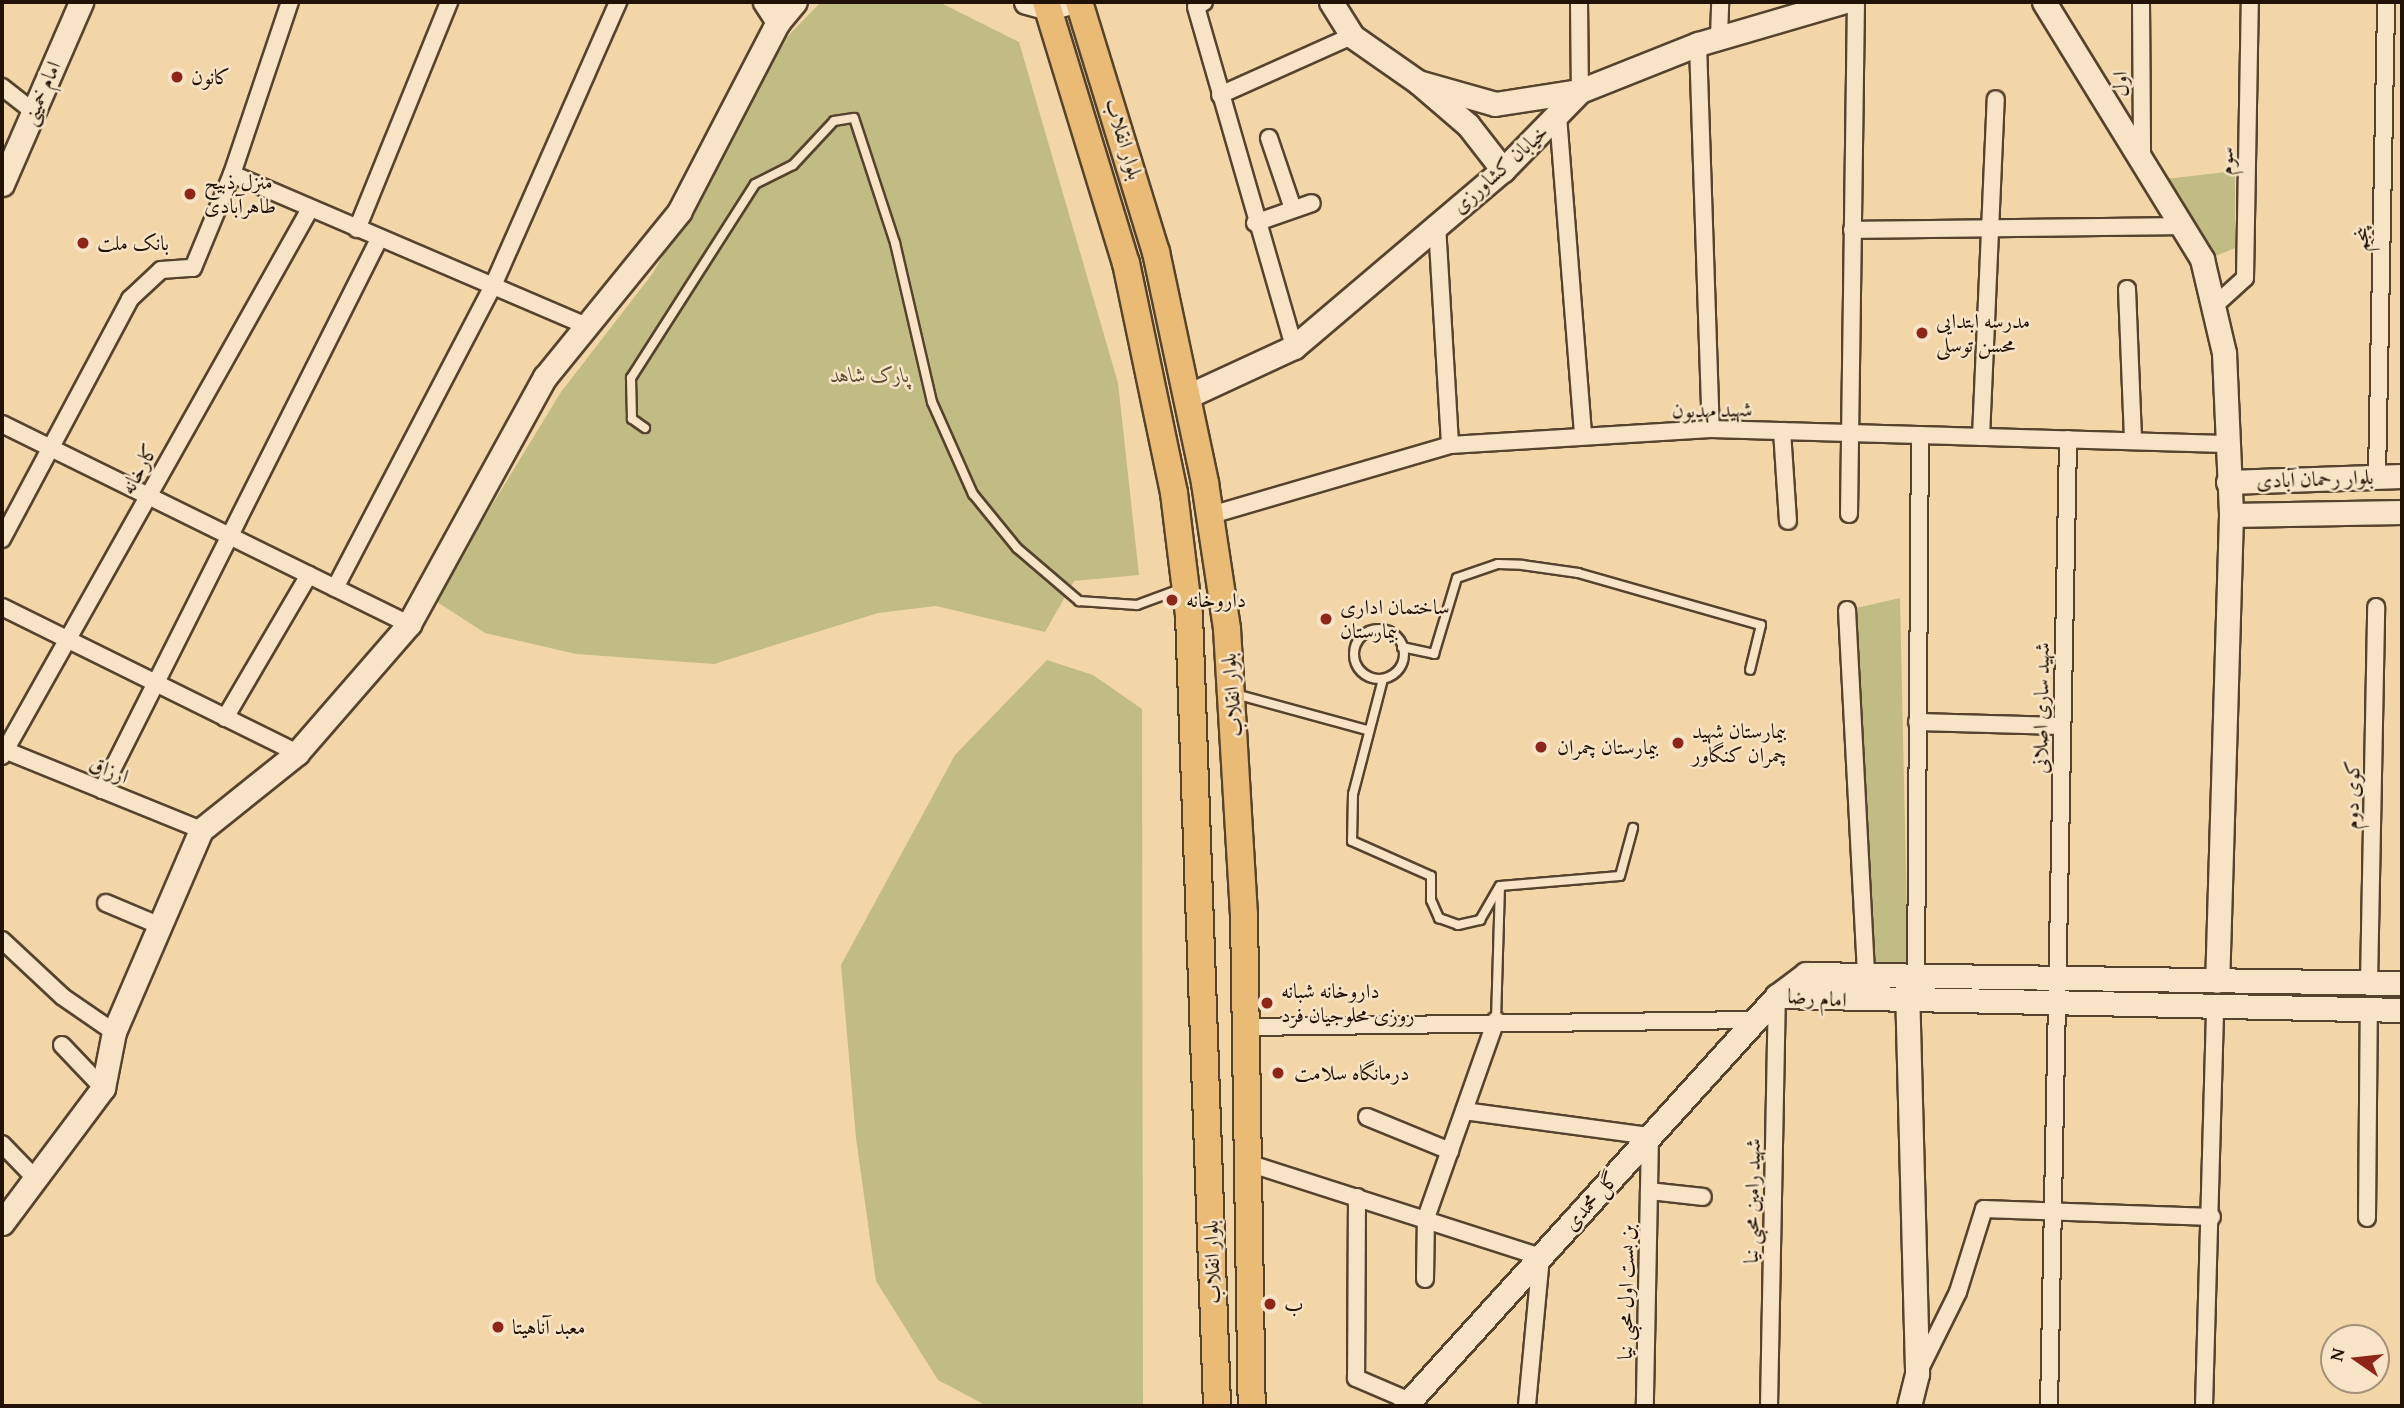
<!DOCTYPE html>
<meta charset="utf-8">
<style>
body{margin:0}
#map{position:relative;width:2404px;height:1408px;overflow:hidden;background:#f2d6a8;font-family:"Gentium Book Plus",Amiri,serif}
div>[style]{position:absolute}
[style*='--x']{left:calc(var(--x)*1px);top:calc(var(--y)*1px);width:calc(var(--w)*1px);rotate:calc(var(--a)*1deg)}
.green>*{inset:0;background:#c1bc83}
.roads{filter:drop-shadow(2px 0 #56432e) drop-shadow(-2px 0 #56432e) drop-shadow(0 2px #56432e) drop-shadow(0 -2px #56432e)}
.lane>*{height:8px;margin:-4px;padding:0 4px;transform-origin:4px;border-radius:4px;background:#f7e4c6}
.lane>.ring{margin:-4px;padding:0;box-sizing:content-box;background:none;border:8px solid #f7e4c6;border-radius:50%}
.street>*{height:16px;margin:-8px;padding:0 8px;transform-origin:8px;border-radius:8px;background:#f7e4c6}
.secondary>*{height:23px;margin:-11.5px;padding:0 11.5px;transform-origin:11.5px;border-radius:11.5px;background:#f7e4c6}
.primary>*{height:26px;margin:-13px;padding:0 13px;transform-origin:13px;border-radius:13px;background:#e9bb74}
.dots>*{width:19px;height:19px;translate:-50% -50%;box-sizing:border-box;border:4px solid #f7e4c6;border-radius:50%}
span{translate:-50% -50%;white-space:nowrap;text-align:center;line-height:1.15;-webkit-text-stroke:5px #f7e4c6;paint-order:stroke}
.poi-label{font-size:21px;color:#221205}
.left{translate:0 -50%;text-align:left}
.street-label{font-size:21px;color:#221205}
.park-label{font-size:21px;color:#5a4e31;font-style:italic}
.frame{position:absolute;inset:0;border:4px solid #221205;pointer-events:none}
.north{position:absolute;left:2320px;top:1324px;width:70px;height:70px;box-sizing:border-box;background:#f7e4c6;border:2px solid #a29079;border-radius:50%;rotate:284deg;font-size:19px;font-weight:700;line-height:28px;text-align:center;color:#221205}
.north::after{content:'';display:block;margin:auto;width:24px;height:32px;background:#8f2418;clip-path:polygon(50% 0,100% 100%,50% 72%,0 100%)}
</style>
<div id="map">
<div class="green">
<i style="clip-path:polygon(821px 2px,939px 2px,1019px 42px,1118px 383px,1139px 575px,1074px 581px,1045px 632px,936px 606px,878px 613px,714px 664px,576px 654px,485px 633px,434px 600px,561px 392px,653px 273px,784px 40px)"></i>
<i style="clip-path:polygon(2235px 171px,2235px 248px,2213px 257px,2165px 179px)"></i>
<i style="clip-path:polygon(1900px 598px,1908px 966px,1872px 968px,1847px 610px)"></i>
<i style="clip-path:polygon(1047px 660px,1093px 675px,1142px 709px,1143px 1406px,987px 1406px,938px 1380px,876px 1281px,856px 1138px,841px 965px,955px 755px)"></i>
</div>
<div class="roads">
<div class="lane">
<i style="--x:645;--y:428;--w:16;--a:-145"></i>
<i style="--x:632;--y:419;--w:41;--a:-91.4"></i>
<i style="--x:631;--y:378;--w:230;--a:-57.4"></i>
<i style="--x:755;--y:184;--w:42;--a:-26.6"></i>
<i style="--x:793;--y:165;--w:60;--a:-47"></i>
<i style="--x:834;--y:121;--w:20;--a:-9"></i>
<i style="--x:854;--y:118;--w:132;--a:71.8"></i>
<i style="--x:895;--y:243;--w:163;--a:76.9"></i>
<i style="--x:932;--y:402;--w:101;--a:66"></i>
<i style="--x:973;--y:494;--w:70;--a:50.8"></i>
<i style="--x:1017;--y:548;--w:82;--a:40.5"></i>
<i style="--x:1079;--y:601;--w:58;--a:3.9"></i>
<i style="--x:1137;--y:605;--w:49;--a:-20.3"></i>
<i class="ring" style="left:1354px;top:629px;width:42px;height:42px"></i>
<i style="--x:1402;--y:647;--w:33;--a:12"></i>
<i style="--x:1434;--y:654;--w:79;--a:-73.2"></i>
<i style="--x:1457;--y:578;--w:43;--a:-18.9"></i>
<i style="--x:1498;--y:564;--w:24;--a:2"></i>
<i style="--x:1522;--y:565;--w:57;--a:8.1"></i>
<i style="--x:1578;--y:573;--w:190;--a:15.9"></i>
<i style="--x:1761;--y:625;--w:46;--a:103.7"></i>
<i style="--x:1383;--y:679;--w:119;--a:104.6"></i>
<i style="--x:1353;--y:794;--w:47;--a:91.2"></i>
<i style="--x:1352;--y:841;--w:86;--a:23.9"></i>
<i style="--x:1431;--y:876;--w:24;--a:90"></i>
<i style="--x:1431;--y:900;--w:20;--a:66"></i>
<i style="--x:1439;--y:918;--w:20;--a:20"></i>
<i style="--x:1458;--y:925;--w:23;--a:-13"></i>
<i style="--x:1480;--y:920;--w:39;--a:-60"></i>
<i style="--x:1500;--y:886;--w:120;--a:-4.8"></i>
<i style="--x:1620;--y:876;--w:50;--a:-74.8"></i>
<i style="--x:1235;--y:694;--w:137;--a:15.3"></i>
<i style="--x:1496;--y:1020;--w:133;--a:-88.3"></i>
</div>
<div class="street">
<i style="--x:1204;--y:2;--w:9;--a:148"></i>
<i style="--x:1196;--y:7;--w:354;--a:73.9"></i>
<i style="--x:1579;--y:2;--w:89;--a:89.4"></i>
<i style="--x:2141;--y:2;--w:158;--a:89.6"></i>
<i style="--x:1719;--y:37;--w:35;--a:-88"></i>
<i style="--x:1698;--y:44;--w:385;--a:88.1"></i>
<i style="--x:2;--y:87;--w:39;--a:38"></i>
<i style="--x:1220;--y:95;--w:145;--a:-24.1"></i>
<i style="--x:1558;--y:116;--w:321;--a:85.5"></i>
<i style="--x:1269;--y:138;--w:75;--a:71.3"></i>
<i style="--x:232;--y:174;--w:381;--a:23.2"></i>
<i style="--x:1255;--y:223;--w:60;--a:-19.3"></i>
<i style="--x:1437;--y:225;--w:220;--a:86.6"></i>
<i style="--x:357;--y:229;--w:245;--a:-67.9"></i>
<i style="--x:1852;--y:230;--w:329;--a:-0.7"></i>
<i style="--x:2127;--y:289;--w:152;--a:87.7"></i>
<i style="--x:2213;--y:307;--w:43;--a:-42.2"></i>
<i style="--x:2245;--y:278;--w:276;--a:-89"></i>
<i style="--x:2;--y:424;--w:453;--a:26.2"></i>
<i style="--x:1782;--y:431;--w:90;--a:86.2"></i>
<i style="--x:1981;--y:437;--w:338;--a:-87.5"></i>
<i style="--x:2377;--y:476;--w:474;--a:-88.9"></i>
<i style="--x:1849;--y:514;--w:512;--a:-89.22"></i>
<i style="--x:1211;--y:515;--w:249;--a:-16.3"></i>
<i style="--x:1450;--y:445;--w:261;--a:-3.5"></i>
<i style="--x:1711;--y:429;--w:514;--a:1.67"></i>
<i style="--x:2;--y:539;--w:272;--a:-61.9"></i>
<i style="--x:130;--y:299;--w:42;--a:-43.1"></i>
<i style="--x:161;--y:270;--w:32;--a:-4"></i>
<i style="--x:193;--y:268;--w:102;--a:-67.5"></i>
<i style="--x:232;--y:174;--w:182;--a:-71.4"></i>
<i style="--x:335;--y:588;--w:339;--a:-62.4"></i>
<i style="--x:492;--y:288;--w:313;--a:-66.2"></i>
<i style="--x:2;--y:607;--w:329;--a:26.3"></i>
<i style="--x:1847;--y:610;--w:365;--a:87"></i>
<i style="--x:225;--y:718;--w:166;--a:-59.6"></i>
<i style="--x:1917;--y:722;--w:145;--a:1.6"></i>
<i style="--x:2;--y:749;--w:215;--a:22.1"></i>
<i style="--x:2;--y:756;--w:628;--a:-60.62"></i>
<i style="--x:102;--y:790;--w:617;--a:-63.31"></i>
<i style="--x:106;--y:903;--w:56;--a:22.9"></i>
<i style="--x:2;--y:940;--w:83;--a:43.1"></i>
<i style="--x:63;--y:997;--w:62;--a:34.5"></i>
<i style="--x:1916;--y:976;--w:541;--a:-89.58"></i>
<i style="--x:2369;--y:983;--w:376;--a:-88.9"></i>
<i style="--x:1246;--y:1027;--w:509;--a:-0.79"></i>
<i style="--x:62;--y:1045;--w:59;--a:46.4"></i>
<i style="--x:1464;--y:1111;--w:188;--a:7.7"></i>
<i style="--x:1650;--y:1136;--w:270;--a:91.1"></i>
<i style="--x:1367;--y:1117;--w:90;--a:22.3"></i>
<i style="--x:2;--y:1144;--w:47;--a:45.9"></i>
<i style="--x:1248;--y:1163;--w:308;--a:17.8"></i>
<i style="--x:1541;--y:1257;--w:150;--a:95.4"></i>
<i style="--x:1649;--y:1191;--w:54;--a:6.3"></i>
<i style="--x:1357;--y:1197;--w:181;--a:90.3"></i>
<i style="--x:1356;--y:1378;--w:59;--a:23.1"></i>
<i style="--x:2367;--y:1218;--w:209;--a:-89.5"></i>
<i style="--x:1425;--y:1279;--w:61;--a:-89.1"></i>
<i style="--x:1426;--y:1218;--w:210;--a:-70.5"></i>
<i style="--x:1919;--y:1371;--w:88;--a:-63.7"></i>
<i style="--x:1958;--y:1292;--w:87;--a:-72.6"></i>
<i style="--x:1984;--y:1209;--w:228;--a:2"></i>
<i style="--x:1769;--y:1406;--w:410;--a:-88.9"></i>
<i style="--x:2049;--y:1406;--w:967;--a:-88.87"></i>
<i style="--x:2204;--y:1406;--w:400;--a:-88.4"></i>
</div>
<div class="secondary">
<i style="--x:765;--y:2;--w:24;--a:57"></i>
<i style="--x:1026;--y:2;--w:23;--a:15"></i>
<i style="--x:1048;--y:8;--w:25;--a:-14"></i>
<i style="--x:1331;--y:2;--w:40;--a:58"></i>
<i style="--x:1352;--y:36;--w:80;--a:34.9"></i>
<i style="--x:2044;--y:2;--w:302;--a:58.4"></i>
<i style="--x:2202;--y:259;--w:97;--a:76.8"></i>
<i style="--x:2224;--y:353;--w:162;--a:87.5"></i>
<i style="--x:2231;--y:515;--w:466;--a:91.7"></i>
<i style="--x:1503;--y:170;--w:57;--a:-127.9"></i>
<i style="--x:1468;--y:125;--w:66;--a:-139.3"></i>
<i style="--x:1418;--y:82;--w:80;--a:15.9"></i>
<i style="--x:1495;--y:104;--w:86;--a:-8.7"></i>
<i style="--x:2;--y:184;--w:198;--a:-66.5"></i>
<i style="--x:1188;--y:396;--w:117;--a:-24.8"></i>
<i style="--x:1294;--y:347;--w:274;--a:-40.3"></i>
<i style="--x:1503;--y:170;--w:110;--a:-45.7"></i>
<i style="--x:1580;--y:91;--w:127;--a:-21.7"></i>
<i style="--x:1698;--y:44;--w:150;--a:-16.3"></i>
<i style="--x:2228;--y:482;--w:174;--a:-2"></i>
<i style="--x:2231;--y:515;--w:171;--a:-1"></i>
<i style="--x:1907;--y:987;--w:387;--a:88.5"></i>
<i style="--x:1917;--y:1374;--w:33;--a:104"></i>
<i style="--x:1777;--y:996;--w:625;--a:1.28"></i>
<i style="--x:2;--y:1223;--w:169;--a:-53.2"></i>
<i style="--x:103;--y:1088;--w:57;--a:-78.9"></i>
<i style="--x:114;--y:1032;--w:220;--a:-66.7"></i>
<i style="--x:201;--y:830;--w:123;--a:-38.7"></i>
<i style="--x:297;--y:753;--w:171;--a:-49"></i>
<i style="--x:409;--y:624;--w:282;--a:-61.2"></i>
<i style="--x:545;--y:377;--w:213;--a:-50.9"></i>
<i style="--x:679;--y:212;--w:214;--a:-62.5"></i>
<i style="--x:778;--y:22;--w:26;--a:-50"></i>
<i style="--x:1405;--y:1406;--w:554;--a:-47.78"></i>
<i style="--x:1777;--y:996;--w:36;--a:-37"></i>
<i style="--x:1806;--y:974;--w:596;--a:0.87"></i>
</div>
<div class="primary">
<i style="--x:1046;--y:2;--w:273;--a:73"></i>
<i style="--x:1126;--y:263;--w:235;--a:78.2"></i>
<i style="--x:1174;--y:493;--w:123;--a:83"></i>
<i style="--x:1189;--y:615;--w:791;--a:87.97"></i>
<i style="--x:1079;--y:2;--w:262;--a:72.9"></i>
<i style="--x:1156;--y:252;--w:236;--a:78"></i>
<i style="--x:1205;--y:483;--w:148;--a:81.4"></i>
<i style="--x:1227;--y:629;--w:287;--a:86.6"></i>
<i style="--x:1244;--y:915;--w:491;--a:89.1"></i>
</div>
</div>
<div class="dots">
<i style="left:177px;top:77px;background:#8f2418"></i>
<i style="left:190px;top:194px;background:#8f2418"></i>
<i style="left:83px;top:243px;background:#8f2418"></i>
<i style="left:1922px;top:333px;background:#8f2418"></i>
<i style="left:1172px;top:600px;background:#8f2418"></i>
<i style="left:1326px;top:619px;background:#8f2418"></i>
<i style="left:1678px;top:743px;background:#8f2418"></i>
<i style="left:1541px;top:747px;background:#8f2418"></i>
<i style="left:1267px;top:1003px;background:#8f2418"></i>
<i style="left:1278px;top:1073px;background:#8f2418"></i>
<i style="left:1270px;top:1304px;background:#8f2418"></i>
<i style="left:498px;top:1327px;background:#8f2418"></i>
</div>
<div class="poi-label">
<span class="left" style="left:191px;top:77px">کانون</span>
<span class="left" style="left:204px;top:194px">منزل ذبیح<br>طاهرآبادی</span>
<span class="left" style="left:97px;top:243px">بانک ملت</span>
<span class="left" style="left:1936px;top:333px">مدرسه ابتدایی<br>محسن توسلی</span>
<span class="left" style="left:1186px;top:600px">داروخانه</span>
<span class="left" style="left:1340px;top:619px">ساختمان اداری<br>بیمارستان</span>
<span class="left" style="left:1692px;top:743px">بیمارستان شهید<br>چمران کنگاور</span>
<span class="left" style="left:1557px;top:747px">بیمارستان چمران</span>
<span class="left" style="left:1281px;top:1003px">داروخانه شبانه<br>روزی محلوجیان فرد</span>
<span class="left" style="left:1294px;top:1073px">درمانگاه سلامت</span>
<span class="left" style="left:1284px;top:1304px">ب</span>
<span class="left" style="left:512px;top:1327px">معبد آناهیتا</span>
</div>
<div class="street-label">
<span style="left:2120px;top:84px;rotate:-90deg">اول</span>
<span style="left:41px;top:93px;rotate:-66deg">امام خمینی</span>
<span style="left:1124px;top:139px;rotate:73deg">بلوار انقلاب</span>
<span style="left:2226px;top:161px;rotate:-89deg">سوم</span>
<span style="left:1500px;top:169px;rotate:-42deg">خیابان کشاورزی</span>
<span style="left:2361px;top:239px;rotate:-89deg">پنجم</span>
<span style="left:1712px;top:410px;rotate:-1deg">شهید مهدیون</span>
<span style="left:139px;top:469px;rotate:-61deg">کارخانه</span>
<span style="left:2315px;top:479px;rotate:-2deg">بلوار رحمان آبادی</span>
<span style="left:1232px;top:695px;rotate:-95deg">بلوار انقلاب</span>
<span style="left:2041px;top:708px;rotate:-89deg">شهید ساری اصلانی</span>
<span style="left:109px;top:770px;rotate:22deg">ارزاق</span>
<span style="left:2352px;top:795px;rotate:-89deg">کوی دوم</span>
<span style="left:1817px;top:998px;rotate:4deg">امام رضا</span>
<span style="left:1591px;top:1201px;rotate:-48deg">گل محمدی</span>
<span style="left:1752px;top:1201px;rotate:-89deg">شهید رامین محبی نیا</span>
<span style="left:1212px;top:1262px;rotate:-92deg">بلوار انقلاب</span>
<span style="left:1626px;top:1292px;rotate:-89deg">بن بست اول محبی نیا</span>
</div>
<div class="park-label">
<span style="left:870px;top:375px">پارک شاهد</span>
</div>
<div class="frame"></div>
<div class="north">N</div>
</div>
